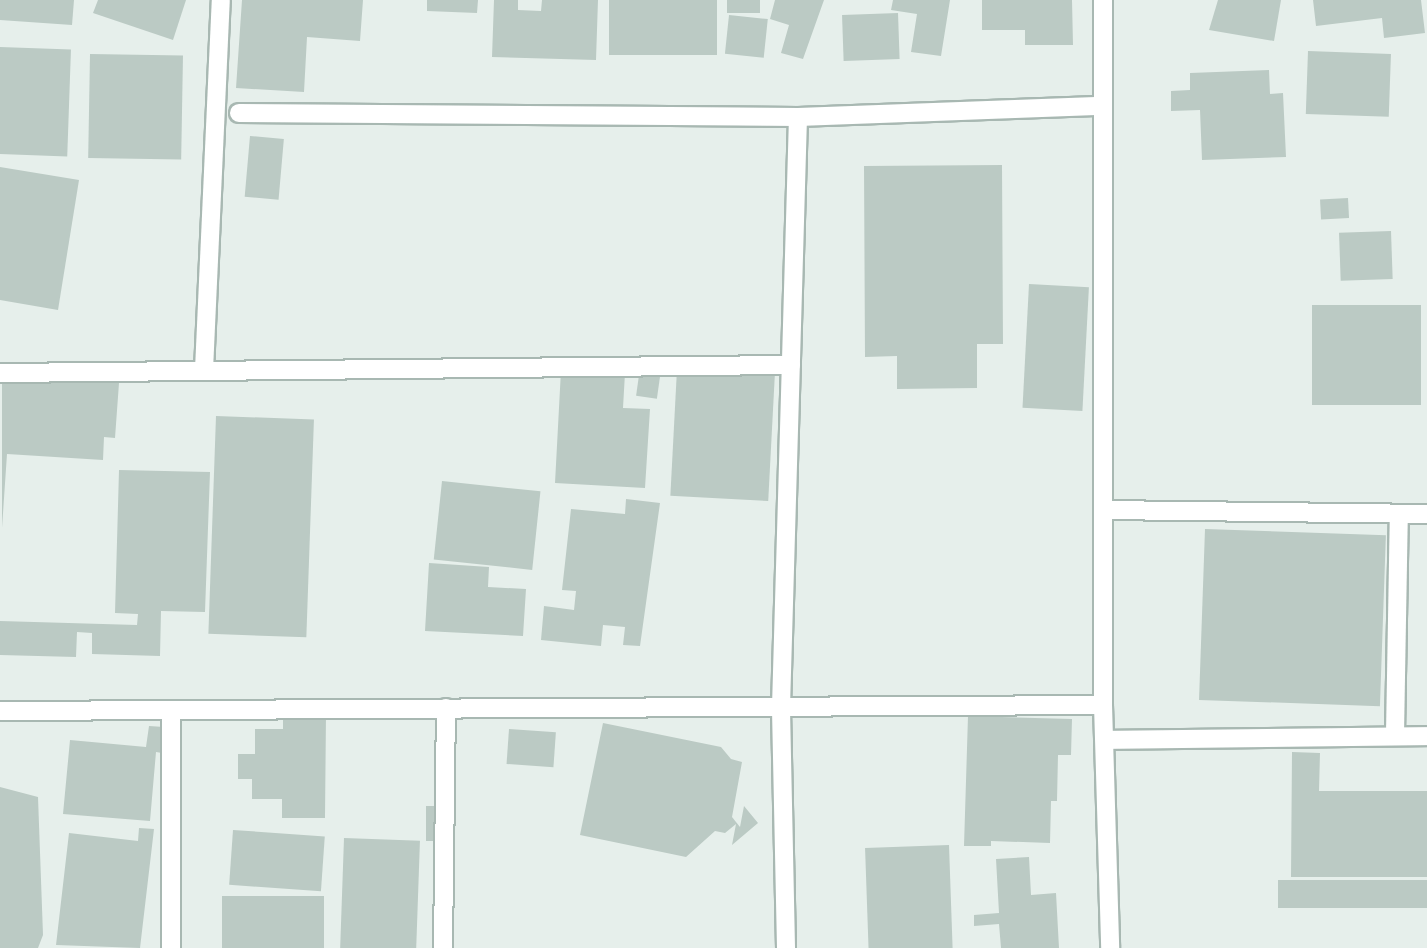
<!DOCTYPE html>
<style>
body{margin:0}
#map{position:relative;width:1427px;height:948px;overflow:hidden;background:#e6efeb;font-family:Roboto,sans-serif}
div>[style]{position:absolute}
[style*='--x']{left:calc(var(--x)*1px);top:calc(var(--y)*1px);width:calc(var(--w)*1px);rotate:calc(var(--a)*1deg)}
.building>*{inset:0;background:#bbcac4;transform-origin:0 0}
.roads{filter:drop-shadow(2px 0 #a8b8b2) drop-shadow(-2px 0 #a8b8b2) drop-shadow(0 2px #a8b8b2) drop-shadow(0 -2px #a8b8b2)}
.minor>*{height:18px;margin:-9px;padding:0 9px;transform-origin:9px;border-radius:9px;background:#fff}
span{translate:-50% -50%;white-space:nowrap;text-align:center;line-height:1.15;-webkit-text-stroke:5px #f7fbf9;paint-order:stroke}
</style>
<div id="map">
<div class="building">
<i style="clip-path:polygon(0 0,74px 0,72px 25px,0 20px)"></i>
<i style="clip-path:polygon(98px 0,186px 0,173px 40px,93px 13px)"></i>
<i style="clip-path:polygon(242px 0,363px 0,360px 41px,307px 37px,304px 92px,236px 88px)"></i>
<i style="clip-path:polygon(427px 0,478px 0,477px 13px,427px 11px)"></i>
<i style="clip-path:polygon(494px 0,518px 0,518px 10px,541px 11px,542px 0,598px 0,596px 60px,492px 57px)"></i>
<i style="left:609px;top:0;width:108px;height:55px"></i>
<i style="left:727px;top:0;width:33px;height:13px"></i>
<i style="clip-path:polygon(775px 0,824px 0,803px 59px,781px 53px,789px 25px,770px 19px)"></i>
<i style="clip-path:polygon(893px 0,950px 0,941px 56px,911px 52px,917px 14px,891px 10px)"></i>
<i style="clip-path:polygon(982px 0,1072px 0,1073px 45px,1025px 45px,1025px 30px,982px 30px)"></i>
<i style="clip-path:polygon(1218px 0,1281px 0,1274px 41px,1209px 30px)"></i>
<i style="clip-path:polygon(1313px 0,1421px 0,1425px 33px,1384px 38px,1382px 18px,1316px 26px)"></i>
<i style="left:898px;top:13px;width:46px;height:56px;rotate:88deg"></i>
<i style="left:729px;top:15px;width:39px;height:39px;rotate:6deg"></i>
<i style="left:0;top:47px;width:71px;height:107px;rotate:2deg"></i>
<i style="left:1308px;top:51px;width:83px;height:63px;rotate:2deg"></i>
<i style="left:90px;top:54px;width:93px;height:104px;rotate:1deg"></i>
<i style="clip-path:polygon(1269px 70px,1270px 94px,1283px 93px,1286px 157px,1202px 160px,1200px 110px,1171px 111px,1171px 91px,1190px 90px,1190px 73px)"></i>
<i style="left:250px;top:136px;width:34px;height:61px;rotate:5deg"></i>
<i style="clip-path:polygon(1002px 165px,1003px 344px,977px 344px,977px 388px,897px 389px,897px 356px,865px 357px,864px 166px)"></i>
<i style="clip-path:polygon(0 167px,79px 180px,58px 310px,0 300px)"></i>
<i style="left:1348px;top:198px;width:20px;height:28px;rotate:87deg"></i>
<i style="left:1391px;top:231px;width:48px;height:52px;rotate:88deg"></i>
<i style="left:1029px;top:284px;width:60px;height:124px;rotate:3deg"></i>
<i style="left:1421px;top:305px;width:100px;height:109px;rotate:90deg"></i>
<i style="left:640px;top:368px;width:21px;height:28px;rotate:8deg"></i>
<i style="left:677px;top:369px;width:98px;height:127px;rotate:3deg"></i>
<i style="clip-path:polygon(561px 370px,625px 373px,623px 408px,650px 409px,645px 488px,555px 483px)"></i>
<i style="clip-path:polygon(2px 375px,119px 383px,115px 438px,104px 437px,103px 460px,7px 454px,2px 528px)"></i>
<i style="left:216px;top:416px;width:98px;height:218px;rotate:2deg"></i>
<i style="clip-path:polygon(119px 470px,210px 472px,205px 612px,161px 611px,160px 656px,92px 654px,92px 633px,77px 632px,76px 657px,0 655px,0 621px,137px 625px,138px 614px,115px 613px)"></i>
<i style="left:442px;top:481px;width:99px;height:79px;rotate:6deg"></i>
<i style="clip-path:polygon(626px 499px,660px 503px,640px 646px,623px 645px,625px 627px,603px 625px,601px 646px,541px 640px,544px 606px,574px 610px,576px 591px,562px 590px,571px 509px,625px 514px)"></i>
<i style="left:1205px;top:529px;width:181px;height:171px;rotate:2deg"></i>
<i style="clip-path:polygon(429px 563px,489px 567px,488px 587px,526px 589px,523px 636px,425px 631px)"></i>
<i style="clip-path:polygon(283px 713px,326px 714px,325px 818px,282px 818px,282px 799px,252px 799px,252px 779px,238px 779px,238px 754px,255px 754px,255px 729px,283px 729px)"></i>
<i style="clip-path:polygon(968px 716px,1072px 719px,1071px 755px,1058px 755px,1057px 801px,1051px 801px,1050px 843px,991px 841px,991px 846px,964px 846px)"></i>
<i style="clip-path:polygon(603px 723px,721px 747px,731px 759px,742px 762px,732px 817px,740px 827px,744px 806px,758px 823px,732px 845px,736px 824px,725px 833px,715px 831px,686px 857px,580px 835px)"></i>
<i style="clip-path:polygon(149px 726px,164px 727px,162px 753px,156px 752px,150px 821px,63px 814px,70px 740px,146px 747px)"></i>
<i style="left:509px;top:729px;width:47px;height:35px;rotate:4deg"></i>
<i style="clip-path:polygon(1292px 752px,1320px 753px,1319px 791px,1427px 791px,1427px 877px,1291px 877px)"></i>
<i style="clip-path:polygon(0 787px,38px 797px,43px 935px,38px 948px,0 948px)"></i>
<i style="left:426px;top:806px;width:16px;height:35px"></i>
<i style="clip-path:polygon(139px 828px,154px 829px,140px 948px,56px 945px,69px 833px,138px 841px)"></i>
<i style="left:233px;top:830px;width:92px;height:55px;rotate:4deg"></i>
<i style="left:344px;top:838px;width:76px;height:110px;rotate:2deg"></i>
<i style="left:949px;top:845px;width:103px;height:84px;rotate:88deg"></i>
<i style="clip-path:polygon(1029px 857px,1031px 895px,1056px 893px,1059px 948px,1001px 948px,999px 924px,974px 926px,974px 915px,999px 913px,996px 859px)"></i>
<i style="left:1427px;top:880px;width:28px;height:149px;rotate:90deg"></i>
<i style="left:222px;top:896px;width:102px;height:52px"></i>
</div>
<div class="roads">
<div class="minor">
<i style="--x:1103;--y:0;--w:705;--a:90"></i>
<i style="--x:1103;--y:705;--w:243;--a:88.3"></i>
<i style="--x:239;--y:113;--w:559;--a:0.41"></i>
<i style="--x:798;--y:117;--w:305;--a:-2.1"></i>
<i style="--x:204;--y:370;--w:370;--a:-87.4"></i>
<i style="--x:0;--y:373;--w:791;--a:-0.58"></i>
<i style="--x:1103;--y:510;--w:324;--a:0.7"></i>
<i style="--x:0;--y:711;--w:1103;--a:-0.31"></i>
<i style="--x:1395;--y:734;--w:219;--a:-89"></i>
<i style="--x:1107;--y:740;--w:320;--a:-0.7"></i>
<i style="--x:171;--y:948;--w:238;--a:-90"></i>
<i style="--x:443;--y:948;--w:240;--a:-89.3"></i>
<i style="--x:786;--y:948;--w:241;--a:-91.2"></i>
<i style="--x:781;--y:707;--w:590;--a:-88.35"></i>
</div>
</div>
</div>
